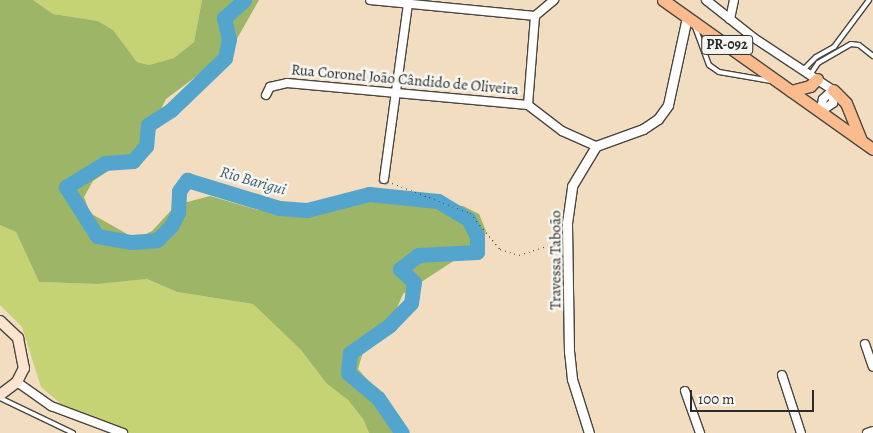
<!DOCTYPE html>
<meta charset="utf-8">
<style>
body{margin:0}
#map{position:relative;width:873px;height:433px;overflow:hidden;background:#f2ddc0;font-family:Alegreya,serif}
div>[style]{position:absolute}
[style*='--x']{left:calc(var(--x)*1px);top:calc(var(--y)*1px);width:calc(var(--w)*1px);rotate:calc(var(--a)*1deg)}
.green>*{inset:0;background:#c5d374}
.forest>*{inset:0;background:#9cb566}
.river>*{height:15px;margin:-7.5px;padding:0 7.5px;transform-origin:7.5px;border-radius:7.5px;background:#53a5ce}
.path>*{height:1px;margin-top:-0.5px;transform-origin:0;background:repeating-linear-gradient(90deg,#494641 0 1px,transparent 0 5px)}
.roads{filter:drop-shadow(1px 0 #494641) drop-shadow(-1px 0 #494641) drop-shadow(0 1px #494641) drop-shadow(0 -1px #494641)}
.service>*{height:4px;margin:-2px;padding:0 2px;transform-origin:2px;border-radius:2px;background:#fff}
.minor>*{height:8px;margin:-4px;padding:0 4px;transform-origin:4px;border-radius:4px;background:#fff}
.tertiary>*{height:9px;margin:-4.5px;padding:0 4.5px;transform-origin:4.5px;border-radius:4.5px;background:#fff}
.secondary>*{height:10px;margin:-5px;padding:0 5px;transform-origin:5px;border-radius:5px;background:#fde4d1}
.primary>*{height:11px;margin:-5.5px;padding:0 5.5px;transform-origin:5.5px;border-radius:5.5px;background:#fbbb8d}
span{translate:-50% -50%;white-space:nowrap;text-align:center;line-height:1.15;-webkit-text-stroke:5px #f6f6f2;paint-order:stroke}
.shield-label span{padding:1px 4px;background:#f6f6f2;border:1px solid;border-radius:4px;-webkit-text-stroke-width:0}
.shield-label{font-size:14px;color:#2b2b2b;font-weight:700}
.street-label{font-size:15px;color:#2b2b2b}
.water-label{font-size:16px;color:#3b5c6c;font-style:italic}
.scale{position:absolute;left:690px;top:390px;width:124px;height:22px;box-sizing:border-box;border:2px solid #2b2b2b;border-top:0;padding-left:6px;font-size:15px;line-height:18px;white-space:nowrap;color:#2b2b2b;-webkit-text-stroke:4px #f6f6f2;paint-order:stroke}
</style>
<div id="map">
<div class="green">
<i style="clip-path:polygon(33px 0,202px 0,194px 42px,174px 58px,149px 65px,137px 62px,113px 30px,98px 21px,53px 14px)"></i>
<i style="clip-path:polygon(0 225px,16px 232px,39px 282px,98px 284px,147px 279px,177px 292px,253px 304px,301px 350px,326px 383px,348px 400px,363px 419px,369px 433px,114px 433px,61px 404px,41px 387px,22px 327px,0 305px)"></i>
</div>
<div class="forest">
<i style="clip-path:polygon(0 0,33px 0,53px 14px,98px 21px,113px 30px,137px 62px,149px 65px,174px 58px,194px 42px,202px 0,259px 0,230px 51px,166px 99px,140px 150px,93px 181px,84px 197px,90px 213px,136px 239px,152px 231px,176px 205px,210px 196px,258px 210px,313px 212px,398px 194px,433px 204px,463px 206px,479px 214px,486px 231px,481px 248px,458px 258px,403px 294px,385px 336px,363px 352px,358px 369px,399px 416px,408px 433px,369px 433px,363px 419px,348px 400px,326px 383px,301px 350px,253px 304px,177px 292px,147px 279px,98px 284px,39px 282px,16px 232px,0 225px)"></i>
</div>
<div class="river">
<i style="--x:244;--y:0;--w:27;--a:138"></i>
<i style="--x:224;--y:18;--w:22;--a:77"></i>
<i style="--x:229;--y:39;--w:19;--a:102"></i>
<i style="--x:225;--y:58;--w:75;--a:136.1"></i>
<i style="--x:171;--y:110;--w:27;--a:147"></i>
<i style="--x:148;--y:125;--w:21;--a:95"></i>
<i style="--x:146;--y:146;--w:20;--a:131"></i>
<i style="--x:133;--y:161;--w:28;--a:176"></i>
<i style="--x:105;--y:163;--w:46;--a:148.4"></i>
<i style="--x:66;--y:187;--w:58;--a:57.7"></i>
<i style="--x:97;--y:236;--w:35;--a:10"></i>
<i style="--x:131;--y:242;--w:26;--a:-4"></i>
<i style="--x:157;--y:240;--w:20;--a:-45"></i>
<i style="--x:171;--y:226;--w:15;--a:-62"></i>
<i style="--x:178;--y:213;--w:22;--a:-87"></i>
<i style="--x:179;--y:191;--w:14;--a:-54"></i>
<i style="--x:187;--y:180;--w:96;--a:16.9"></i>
<i style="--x:279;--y:208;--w:28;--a:4"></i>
<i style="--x:307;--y:210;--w:64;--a:-14.5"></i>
<i style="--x:369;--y:194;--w:69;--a:5.8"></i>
<i style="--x:438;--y:201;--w:35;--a:31"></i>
<i style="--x:468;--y:219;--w:19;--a:62"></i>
<i style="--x:477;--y:236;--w:16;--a:90"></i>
<i style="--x:477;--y:252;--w:59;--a:177.1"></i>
<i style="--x:418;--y:255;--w:23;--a:142"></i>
<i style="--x:400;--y:269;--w:19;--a:43"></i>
<i style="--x:414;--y:282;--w:21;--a:98"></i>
<i style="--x:411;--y:303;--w:30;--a:134"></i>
<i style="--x:390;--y:325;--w:49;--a:145"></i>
<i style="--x:350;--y:353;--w:20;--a:96"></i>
<i style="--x:348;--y:373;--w:39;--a:40"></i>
<i style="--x:378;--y:398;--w:42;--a:55.6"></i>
</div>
<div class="path">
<i style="--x:392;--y:183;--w:84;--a:21"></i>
<i style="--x:470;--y:213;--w:47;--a:50.2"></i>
<i style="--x:500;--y:249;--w:20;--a:18"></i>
<i style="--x:519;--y:255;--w:42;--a:-18"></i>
</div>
<div class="roads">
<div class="service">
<i style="--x:695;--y:27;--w:40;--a:69.8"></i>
<i style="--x:709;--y:65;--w:12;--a:35"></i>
<i style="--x:719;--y:72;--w:53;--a:9.8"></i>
<i style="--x:803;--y:70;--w:18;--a:-45"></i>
<i style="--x:816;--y:57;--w:21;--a:-29"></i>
<i style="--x:834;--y:47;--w:59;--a:-53.3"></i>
<i style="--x:810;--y:75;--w:14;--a:-56"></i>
<i style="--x:818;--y:63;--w:38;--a:-30"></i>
<i style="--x:851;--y:44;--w:8;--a:7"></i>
<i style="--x:859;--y:45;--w:18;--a:38"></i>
<i style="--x:0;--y:398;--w:81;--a:25.6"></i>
</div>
<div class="minor">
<i style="--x:370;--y:0;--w:166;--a:5.5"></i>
<i style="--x:706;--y:0;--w:61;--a:38.4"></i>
<i style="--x:754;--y:38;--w:95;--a:33.4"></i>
<i style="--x:833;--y:90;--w:13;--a:90"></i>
<i style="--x:833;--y:103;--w:16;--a:145"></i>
<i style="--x:820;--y:112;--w:13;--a:-77"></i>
<i style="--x:823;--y:99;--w:13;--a:-42"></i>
<i style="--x:730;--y:19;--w:19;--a:-78"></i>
<i style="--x:266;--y:95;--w:9;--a:-63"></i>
<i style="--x:270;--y:87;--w:17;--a:-13"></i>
<i style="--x:287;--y:83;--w:242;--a:5.2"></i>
<i style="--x:528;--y:105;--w:43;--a:37.4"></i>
<i style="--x:562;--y:131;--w:37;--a:24"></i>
<i style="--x:528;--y:105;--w:89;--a:-85.5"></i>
<i style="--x:535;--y:16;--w:25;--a:-40"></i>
<i style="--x:384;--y:179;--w:178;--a:-82.2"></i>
<i style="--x:865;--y:344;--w:24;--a:71"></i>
<i style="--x:782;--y:375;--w:61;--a:71.9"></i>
<i style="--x:17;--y:382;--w:42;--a:35.2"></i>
<i style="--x:51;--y:406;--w:77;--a:20.6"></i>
<i style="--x:685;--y:391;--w:45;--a:70.3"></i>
<i style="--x:867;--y:433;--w:6;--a:-18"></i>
</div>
<div class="tertiary">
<i style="--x:589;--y:433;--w:57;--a:-107.5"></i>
<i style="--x:572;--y:379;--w:27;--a:-96"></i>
<i style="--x:569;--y:352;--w:129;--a:-90.9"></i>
<i style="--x:567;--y:223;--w:37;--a:-82"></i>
<i style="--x:572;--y:186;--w:47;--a:-59"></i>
<i style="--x:596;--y:146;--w:50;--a:-19.9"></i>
<i style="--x:643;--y:129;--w:18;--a:-34"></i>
<i style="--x:658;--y:119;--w:17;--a:-54"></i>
<i style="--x:668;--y:105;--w:90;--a:-77.8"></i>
</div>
<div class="secondary">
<i style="--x:0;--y:321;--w:25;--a:43"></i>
<i style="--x:18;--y:338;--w:31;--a:79"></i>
<i style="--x:24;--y:368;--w:16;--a:117"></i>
<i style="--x:17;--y:382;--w:21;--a:143"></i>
</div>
<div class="primary">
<i style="--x:663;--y:0;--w:257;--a:35.4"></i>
<i style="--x:833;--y:90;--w:18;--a:45"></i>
<i style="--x:846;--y:103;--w:40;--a:68"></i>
<i style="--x:791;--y:91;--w:20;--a:-15"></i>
<i style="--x:810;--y:86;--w:10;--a:-45"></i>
</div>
</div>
<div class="shield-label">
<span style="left:727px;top:45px">PR-092</span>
</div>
<div class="street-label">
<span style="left:405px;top:80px;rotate:5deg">Rua Coronel João Cândido de Oliveira</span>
<span style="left:556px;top:260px;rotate:-90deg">Travessa Taboão</span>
</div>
<div class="water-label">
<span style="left:253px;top:181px;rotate:16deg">Rio Barigui</span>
</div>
<div class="scale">100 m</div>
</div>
